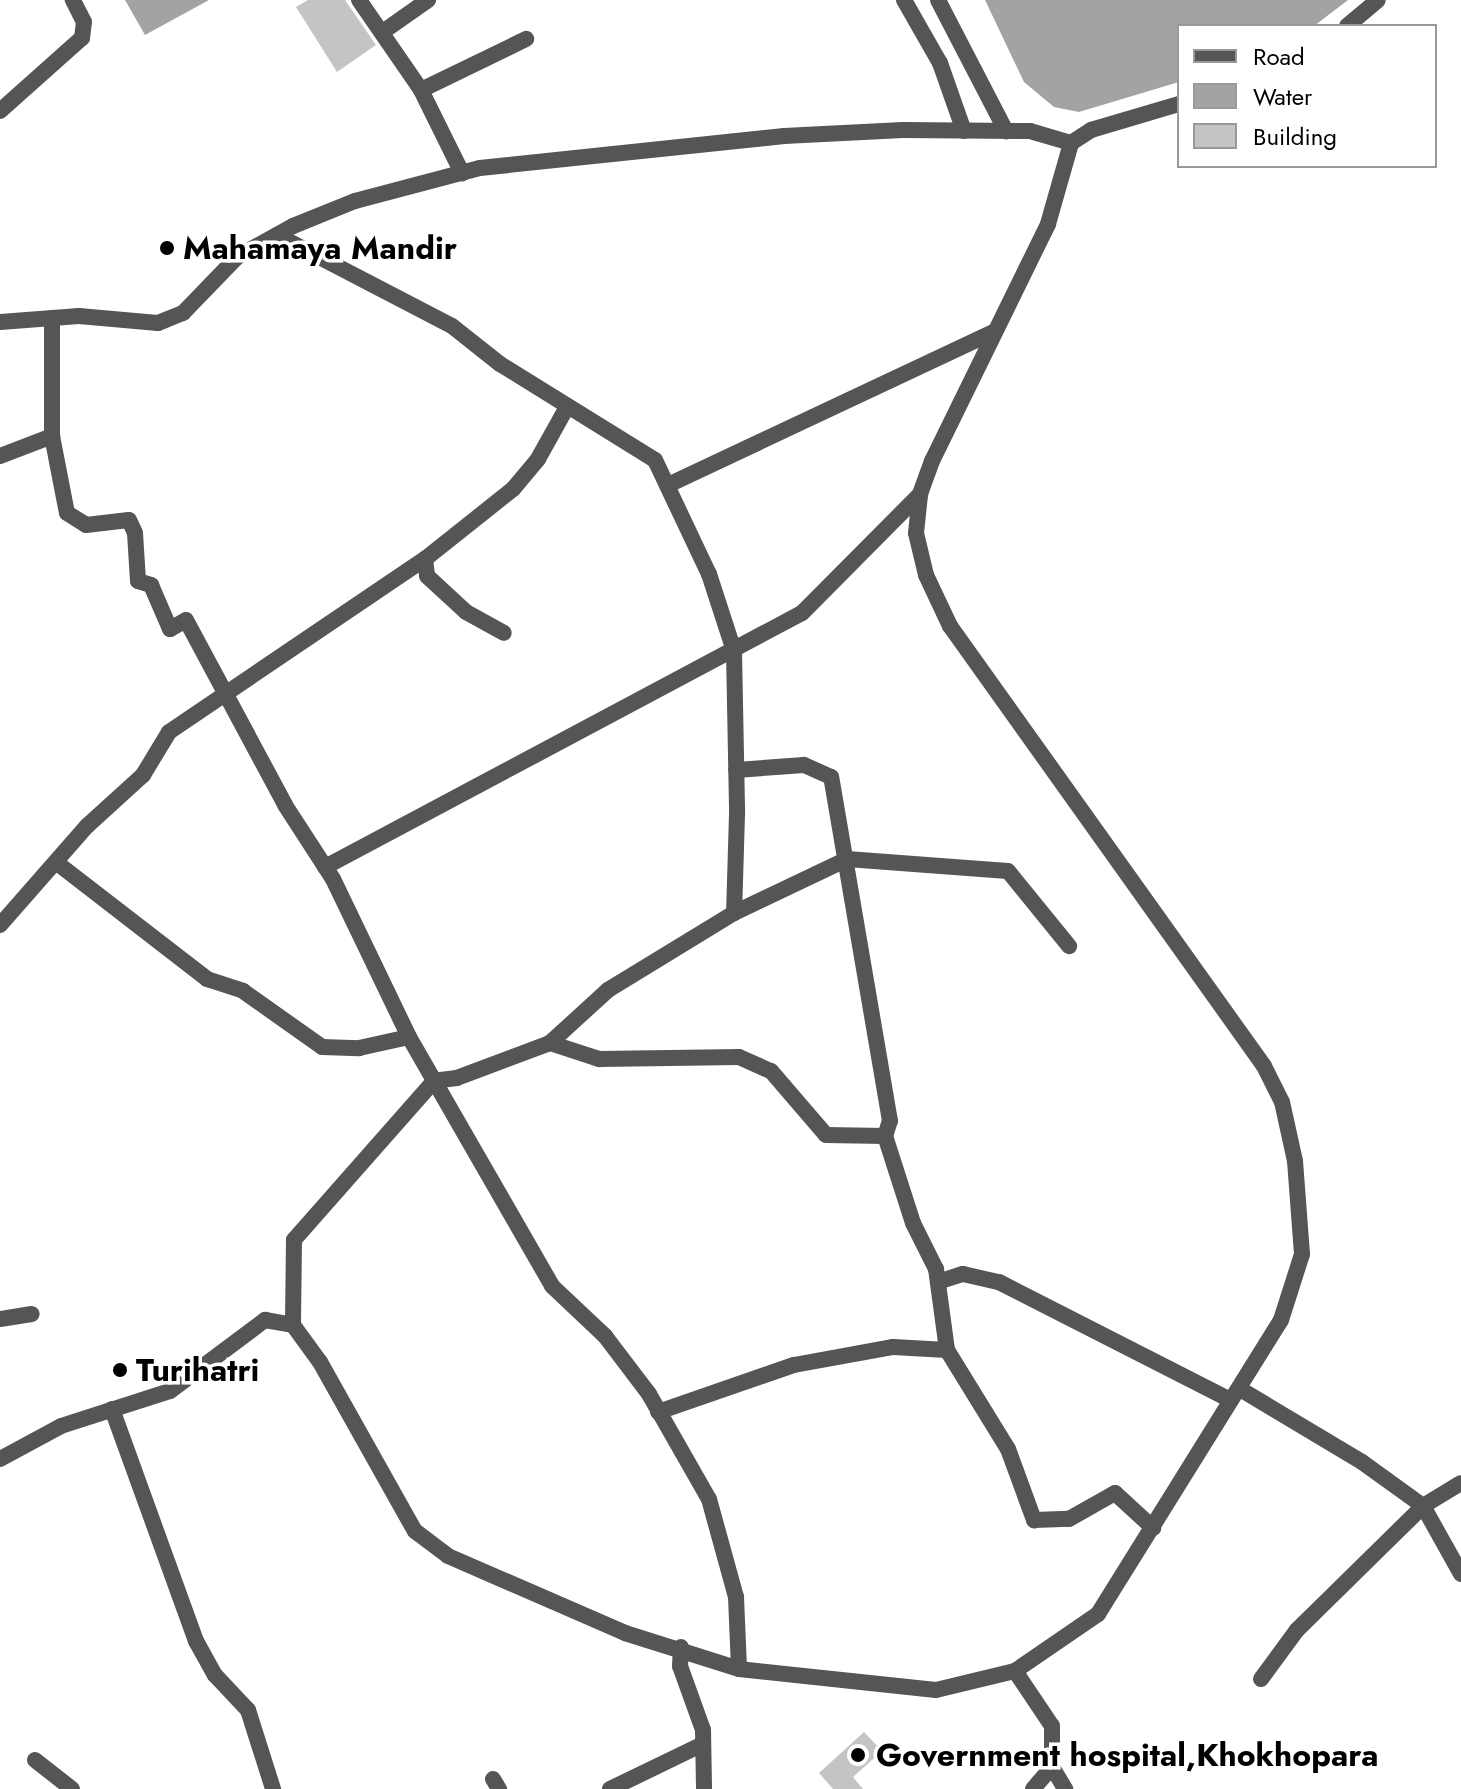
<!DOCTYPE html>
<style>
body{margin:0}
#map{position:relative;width:1461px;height:1789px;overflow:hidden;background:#fff;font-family:Jost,sans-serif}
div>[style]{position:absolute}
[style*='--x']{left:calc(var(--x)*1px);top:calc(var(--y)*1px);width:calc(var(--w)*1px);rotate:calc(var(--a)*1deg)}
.water>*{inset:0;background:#a3a3a3}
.building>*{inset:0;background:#c4c4c4}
.street>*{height:16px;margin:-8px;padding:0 8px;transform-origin:8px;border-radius:8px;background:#555}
.dots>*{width:22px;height:22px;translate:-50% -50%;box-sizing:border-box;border:4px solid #fff;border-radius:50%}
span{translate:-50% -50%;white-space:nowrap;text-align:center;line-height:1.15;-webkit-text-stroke:7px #fff;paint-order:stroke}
.poi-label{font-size:32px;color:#000;font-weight:700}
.left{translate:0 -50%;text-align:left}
.legend{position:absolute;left:1177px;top:24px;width:260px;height:144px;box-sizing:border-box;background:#fff;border:2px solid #999;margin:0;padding:10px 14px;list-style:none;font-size:24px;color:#000}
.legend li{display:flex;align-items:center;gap:16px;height:40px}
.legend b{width:40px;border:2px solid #999}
</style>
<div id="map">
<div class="water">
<i style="clip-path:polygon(125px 0,209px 0,145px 35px)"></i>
<i style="clip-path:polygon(985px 0,1348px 0,1314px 26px,1179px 26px,1179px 82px,1079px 112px,1054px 107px,1024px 82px)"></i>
</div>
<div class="building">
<i style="clip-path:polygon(308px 0,345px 0,376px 45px,337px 72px,296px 7px)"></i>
<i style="clip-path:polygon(864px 1732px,882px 1751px,853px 1777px,863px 1789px,833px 1789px,819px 1773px)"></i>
</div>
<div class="street">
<i style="--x:359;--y:0;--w:109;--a:55.4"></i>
<i style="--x:421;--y:90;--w:93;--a:63.7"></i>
<i style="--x:904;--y:0;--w:73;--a:60.3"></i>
<i style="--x:940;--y:63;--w:72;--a:70.6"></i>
<i style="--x:938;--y:0;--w:148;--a:62.6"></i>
<i style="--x:1347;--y:26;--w:40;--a:-40"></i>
<i style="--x:384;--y:31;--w:54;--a:-35.2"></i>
<i style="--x:421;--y:90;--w:117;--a:-25.9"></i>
<i style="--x:0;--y:111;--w:110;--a:-41.7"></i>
<i style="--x:82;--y:38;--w:16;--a:-83"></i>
<i style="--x:84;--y:22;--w:25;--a:-117"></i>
<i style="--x:277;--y:235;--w:197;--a:27.5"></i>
<i style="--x:452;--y:326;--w:61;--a:38.4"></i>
<i style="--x:500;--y:364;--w:182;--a:31.8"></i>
<i style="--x:655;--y:460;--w:126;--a:64.7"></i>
<i style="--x:709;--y:574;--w:81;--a:72"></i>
<i style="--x:734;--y:651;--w:163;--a:88.9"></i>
<i style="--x:737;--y:814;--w:99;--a:91.7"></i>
<i style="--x:734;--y:913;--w:148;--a:148.6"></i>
<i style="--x:608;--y:990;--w:79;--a:137.6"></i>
<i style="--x:550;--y:1043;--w:99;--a:159.4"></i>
<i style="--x:457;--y:1078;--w:23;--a:173"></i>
<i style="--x:434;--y:1081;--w:212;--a:131.4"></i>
<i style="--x:294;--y:1240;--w:85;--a:90.7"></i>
<i style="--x:0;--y:322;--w:79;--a:-4.3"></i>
<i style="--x:79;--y:316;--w:79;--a:5.1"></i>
<i style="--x:158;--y:323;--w:27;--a:-22"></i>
<i style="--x:183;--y:313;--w:78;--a:-46"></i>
<i style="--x:237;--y:257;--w:64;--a:-29"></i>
<i style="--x:293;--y:226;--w:67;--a:-22"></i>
<i style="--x:355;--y:201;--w:129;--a:-14.8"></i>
<i style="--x:480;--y:168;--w:306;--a:-6"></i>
<i style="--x:784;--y:136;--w:119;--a:-2.9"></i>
<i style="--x:903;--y:130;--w:127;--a:0.5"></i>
<i style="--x:1030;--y:131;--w:43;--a:16.3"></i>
<i style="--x:52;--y:436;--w:78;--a:79"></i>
<i style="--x:67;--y:513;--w:22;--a:32"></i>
<i style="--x:86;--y:525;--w:43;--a:-6.6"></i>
<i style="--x:129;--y:520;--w:14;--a:65"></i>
<i style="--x:135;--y:533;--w:48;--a:86.4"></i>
<i style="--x:138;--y:581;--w:14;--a:17"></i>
<i style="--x:151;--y:585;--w:48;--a:66.6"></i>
<i style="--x:170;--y:629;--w:18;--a:-29"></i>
<i style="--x:186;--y:620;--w:210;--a:61.8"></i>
<i style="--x:285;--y:805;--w:88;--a:57"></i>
<i style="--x:333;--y:879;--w:175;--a:64.3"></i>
<i style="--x:409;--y:1037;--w:287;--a:60.1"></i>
<i style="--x:552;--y:1286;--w:73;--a:43.3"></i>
<i style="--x:605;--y:1336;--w:73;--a:52.8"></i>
<i style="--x:649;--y:1394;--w:121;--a:60.3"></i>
<i style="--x:709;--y:1499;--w:102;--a:74.6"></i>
<i style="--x:736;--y:1597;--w:72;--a:87.6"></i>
<i style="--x:0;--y:456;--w:56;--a:-21"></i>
<i style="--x:52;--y:436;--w:118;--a:-90"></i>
<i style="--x:668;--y:485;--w:359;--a:-25.2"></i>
<i style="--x:425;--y:559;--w:17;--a:83"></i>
<i style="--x:427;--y:576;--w:53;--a:42.7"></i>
<i style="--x:466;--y:612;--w:43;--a:28.9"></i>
<i style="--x:57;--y:863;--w:190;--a:37.7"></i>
<i style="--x:207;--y:979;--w:38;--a:18"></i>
<i style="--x:243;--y:991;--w:97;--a:35.3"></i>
<i style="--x:322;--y:1047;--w:37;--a:2"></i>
<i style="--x:359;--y:1048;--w:51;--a:-12.4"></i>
<i style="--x:325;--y:867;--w:540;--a:-28.04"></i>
<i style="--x:802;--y:613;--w:168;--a:-45.2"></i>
<i style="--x:734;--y:913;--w:125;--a:-25.5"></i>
<i style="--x:847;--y:859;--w:161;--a:4.3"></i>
<i style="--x:1008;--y:871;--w:97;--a:50.9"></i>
<i style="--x:0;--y:925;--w:132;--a:-48.7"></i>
<i style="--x:87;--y:826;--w:76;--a:-42.3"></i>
<i style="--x:143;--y:775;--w:50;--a:-58.8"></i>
<i style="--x:169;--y:732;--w:309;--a:-34.1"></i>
<i style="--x:425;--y:559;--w:112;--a:-38.5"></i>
<i style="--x:513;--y:489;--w:39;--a:-50"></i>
<i style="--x:538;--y:459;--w:60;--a:-60.9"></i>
<i style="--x:550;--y:1043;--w:52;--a:18.1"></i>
<i style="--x:599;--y:1059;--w:140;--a:-0.8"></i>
<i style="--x:739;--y:1057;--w:35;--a:24"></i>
<i style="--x:771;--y:1071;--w:84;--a:49.3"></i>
<i style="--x:826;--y:1135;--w:59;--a:1"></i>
<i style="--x:938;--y:1282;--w:26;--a:-18"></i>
<i style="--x:963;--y:1274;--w:37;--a:13"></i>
<i style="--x:999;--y:1282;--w:260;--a:27"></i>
<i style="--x:0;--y:1319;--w:32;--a:-9"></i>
<i style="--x:947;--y:1350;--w:116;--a:58.4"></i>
<i style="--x:1008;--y:1449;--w:76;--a:69.9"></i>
<i style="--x:1034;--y:1520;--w:35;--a:-2"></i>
<i style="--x:1069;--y:1519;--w:53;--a:-29.5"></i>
<i style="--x:1115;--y:1493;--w:52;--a:42.6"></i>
<i style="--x:1240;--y:1389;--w:142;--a:30.9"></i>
<i style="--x:1362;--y:1462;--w:75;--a:35.8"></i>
<i style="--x:1423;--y:1506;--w:78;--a:60.8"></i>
<i style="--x:112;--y:1409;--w:247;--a:70.1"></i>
<i style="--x:196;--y:1641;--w:39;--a:61"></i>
<i style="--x:215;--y:1675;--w:48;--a:46.7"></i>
<i style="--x:248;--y:1710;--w:83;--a:72.4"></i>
<i style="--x:658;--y:1412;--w:144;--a:-19.1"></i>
<i style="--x:794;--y:1365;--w:101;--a:-10.3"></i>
<i style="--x:893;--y:1347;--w:54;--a:3.2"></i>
<i style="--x:947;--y:1350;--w:82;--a:-97.7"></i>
<i style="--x:936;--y:1269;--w:51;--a:-116.6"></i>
<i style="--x:913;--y:1223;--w:91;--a:-107.8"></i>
<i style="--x:885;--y:1136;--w:16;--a:-72"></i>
<i style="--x:890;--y:1121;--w:349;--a:-99.7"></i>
<i style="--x:831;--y:777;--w:30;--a:-156"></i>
<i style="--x:804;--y:765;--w:68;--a:175.8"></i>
<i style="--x:0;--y:1459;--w:69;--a:-28.4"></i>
<i style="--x:61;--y:1426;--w:114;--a:-17.8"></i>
<i style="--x:170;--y:1391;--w:119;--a:-36.8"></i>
<i style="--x:265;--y:1320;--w:28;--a:10"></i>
<i style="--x:293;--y:1325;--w:46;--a:53.9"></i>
<i style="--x:320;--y:1362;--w:194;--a:60.7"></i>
<i style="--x:415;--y:1531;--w:41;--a:37.1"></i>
<i style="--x:448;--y:1556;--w:193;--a:23.5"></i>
<i style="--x:625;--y:1633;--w:120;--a:17.5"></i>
<i style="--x:739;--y:1669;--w:198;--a:6.1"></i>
<i style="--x:936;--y:1690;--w:81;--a:-13.5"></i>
<i style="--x:1015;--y:1671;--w:101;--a:-34.5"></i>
<i style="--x:1098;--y:1614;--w:346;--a:-58.1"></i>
<i style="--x:1281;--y:1320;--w:69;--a:-72.3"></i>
<i style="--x:1302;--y:1254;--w:93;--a:-94.3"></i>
<i style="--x:1295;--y:1161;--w:60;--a:-102.4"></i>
<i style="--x:1282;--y:1102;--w:40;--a:-116.6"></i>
<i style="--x:1264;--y:1066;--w:541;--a:-125.51"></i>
<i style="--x:950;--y:626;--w:56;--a:-115.2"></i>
<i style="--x:926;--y:575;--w:43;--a:-103.4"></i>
<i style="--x:916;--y:533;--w:39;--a:-84"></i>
<i style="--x:920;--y:494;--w:35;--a:-70"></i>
<i style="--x:932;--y:461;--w:264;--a:-63.9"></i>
<i style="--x:1048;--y:224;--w:84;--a:-74.1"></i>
<i style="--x:1071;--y:143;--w:24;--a:-33"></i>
<i style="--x:1091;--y:130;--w:92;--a:-16.5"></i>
<i style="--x:681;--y:1647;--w:19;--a:93"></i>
<i style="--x:680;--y:1666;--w:68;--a:70.2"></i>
<i style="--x:703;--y:1730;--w:59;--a:89"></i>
<i style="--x:1015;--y:1671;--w:66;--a:56.1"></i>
<i style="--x:1052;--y:1726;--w:41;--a:90"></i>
<i style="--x:1052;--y:1767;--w:29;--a:131"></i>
<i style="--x:1261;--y:1679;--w:61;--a:-53.7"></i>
<i style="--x:1297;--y:1630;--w:177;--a:-44.5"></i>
<i style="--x:1423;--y:1506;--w:44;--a:-31.2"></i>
<i style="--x:35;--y:1760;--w:47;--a:38.1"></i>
<i style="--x:1052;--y:1767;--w:26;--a:59"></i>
<i style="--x:493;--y:1779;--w:12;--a:59"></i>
<i style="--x:610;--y:1789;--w:103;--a:-25.8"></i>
</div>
<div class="dots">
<i style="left:167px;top:248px;background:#000"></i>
<i style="left:120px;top:1370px;background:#000"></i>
<i style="left:858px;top:1755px;background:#000"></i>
</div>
<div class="poi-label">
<span class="left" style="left:183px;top:248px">Mahamaya Mandir</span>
<span class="left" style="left:136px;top:1370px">Turihatri</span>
<span class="left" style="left:876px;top:1755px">Government hospital,Khokhopara</span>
</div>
<ul class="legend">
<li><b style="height:10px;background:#555"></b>Road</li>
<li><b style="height:22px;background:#a3a3a3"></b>Water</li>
<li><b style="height:22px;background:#c4c4c4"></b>Building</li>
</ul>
</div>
